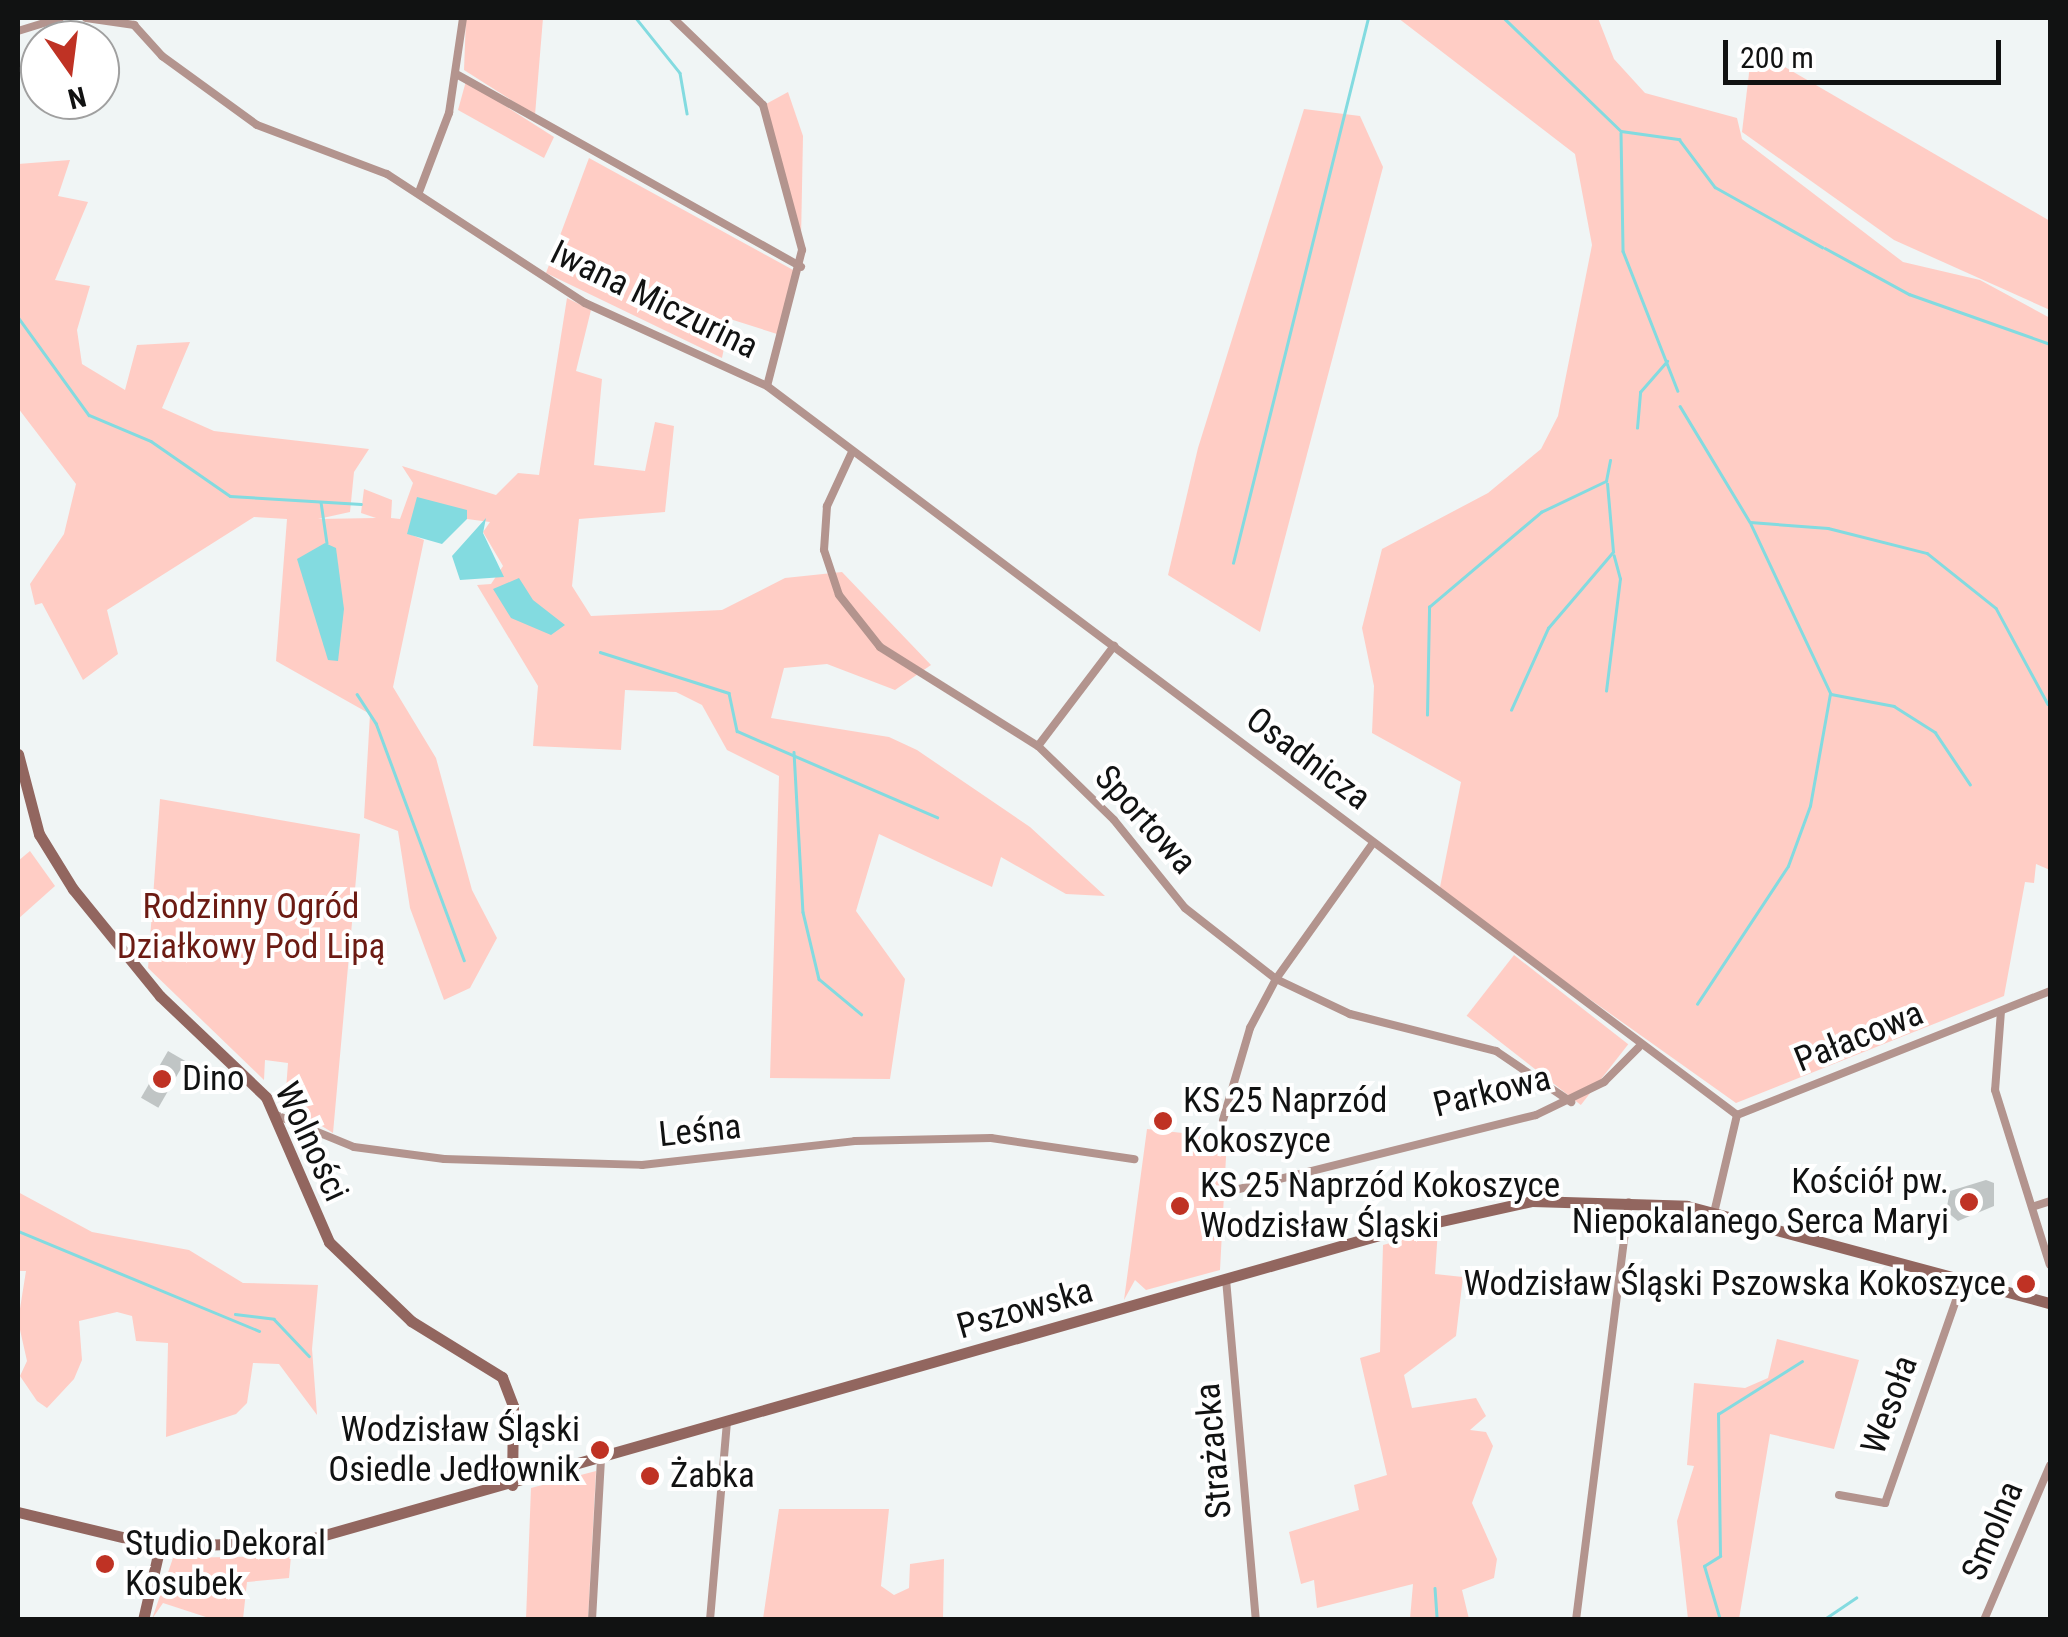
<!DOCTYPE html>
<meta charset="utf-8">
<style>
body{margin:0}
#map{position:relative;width:2068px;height:1637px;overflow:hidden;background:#f0f5f5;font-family:"Roboto Condensed",sans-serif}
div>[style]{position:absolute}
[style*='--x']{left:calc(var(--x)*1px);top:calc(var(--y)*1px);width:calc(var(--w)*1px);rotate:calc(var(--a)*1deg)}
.green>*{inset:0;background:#ffcdc5;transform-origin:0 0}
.water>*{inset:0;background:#83dbe0}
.stream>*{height:2.5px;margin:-1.25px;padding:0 1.25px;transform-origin:1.25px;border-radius:1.25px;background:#83dbe0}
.building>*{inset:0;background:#c0c5c5;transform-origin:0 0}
.street>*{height:8px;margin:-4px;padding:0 4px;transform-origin:4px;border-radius:4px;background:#b3948e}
.secondary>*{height:11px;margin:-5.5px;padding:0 5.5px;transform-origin:5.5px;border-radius:5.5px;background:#92665f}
.dots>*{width:28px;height:28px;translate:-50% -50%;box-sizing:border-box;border:5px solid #fff;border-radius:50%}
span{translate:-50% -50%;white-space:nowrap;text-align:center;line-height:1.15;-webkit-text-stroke:8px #fff;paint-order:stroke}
.street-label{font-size:35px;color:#111212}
.park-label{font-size:35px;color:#6c1b13}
.poi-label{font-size:35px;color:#111212}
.left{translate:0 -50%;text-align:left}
.right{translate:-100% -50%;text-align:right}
.frame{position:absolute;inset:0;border:20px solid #111212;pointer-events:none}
.north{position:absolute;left:20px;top:20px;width:100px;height:100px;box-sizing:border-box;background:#fff;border:2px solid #a0a0a0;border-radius:50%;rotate:166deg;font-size:28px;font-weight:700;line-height:40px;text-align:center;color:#111212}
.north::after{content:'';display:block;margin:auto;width:35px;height:45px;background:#bf3224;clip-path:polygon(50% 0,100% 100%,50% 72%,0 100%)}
.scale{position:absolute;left:1723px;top:40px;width:278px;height:45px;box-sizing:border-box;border:5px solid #111212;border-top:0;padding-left:12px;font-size:30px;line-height:35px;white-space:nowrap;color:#111212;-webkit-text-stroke:8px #fff;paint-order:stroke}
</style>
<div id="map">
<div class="green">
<i style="clip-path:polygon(466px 18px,543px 18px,535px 115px,464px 70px)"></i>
<i style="clip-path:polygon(1398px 18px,1598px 18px,1614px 59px,1645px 93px,1737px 118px,1742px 139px,1903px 262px,1980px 280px,2050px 318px,2050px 870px,2036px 864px,2034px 883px,2025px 882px,2004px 996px,1736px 1103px,1439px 892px,1461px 782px,1372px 733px,1374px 686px,1362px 628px,1382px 549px,1488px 493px,1541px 449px,1558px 416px,1592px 245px,1575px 154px)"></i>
<i style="clip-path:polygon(1752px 48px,2050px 221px,2050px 310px,1894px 240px,1742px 132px)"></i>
<i style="clip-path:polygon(466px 81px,554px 137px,544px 158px,458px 110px)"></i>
<i style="clip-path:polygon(788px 92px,803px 136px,801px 239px,766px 104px)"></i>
<i style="clip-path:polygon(1304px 109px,1360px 116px,1383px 167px,1260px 632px,1168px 575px,1198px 448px)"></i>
<i style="clip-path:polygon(589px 158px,795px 271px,777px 334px,730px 319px,722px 358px,546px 273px)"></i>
<i style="clip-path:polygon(70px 160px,58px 196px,88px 202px,55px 280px,90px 286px,77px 330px,82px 364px,125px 390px,137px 345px,190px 342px,162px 408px,214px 431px,369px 449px,354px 472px,350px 512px,318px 519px,376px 518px,361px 513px,364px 489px,392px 500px,391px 518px,400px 519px,413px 483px,402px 466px,496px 495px,518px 473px,539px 475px,567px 298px,591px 310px,576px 371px,602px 379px,594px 465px,645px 471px,655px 422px,674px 426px,665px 512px,579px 519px,572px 586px,591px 616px,722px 610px,785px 578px,842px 572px,931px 665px,895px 690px,827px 664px,784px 668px,771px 718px,889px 737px,917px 750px,1030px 827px,1105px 896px,1066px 894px,1001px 857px,992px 887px,879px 834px,856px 911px,905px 979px,890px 1079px,770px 1078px,779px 776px,727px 750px,702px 705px,676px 692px,625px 690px,621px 750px,533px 746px,538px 686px,477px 585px,491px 584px,503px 566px,483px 532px,490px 522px,467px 519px,466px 510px,407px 533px,424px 540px,393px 687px,436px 758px,472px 890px,497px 938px,470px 988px,444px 1000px,410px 908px,398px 831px,364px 818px,370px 714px,276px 661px,287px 519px,254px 517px,107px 610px,118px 654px,83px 680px,42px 603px,35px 605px,30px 584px,64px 534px,76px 484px,18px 408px,18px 164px)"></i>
<i style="clip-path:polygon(160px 799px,360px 834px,333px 1133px,285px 1103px,288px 1063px,265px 1060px,264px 1080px,148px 968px)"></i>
<i style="clip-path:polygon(30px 851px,55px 886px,18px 919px,18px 861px)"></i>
<i style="left:1514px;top:955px;width:145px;height:77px;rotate:38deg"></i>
<i style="clip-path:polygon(1147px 1129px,1227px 1138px,1220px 1270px,1146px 1290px,1135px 1280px,1124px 1300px)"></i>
<i style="clip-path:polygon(18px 1192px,92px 1232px,189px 1250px,243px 1283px,318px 1285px,312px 1349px,317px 1415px,279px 1364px,253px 1363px,247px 1403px,236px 1414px,166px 1437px,168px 1343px,136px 1341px,132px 1316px,117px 1312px,79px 1321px,82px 1360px,74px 1379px,47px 1408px,37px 1401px,20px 1376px,27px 1361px,18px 1321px,26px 1271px,18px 1271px)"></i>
<i style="clip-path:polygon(1438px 1230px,1435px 1274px,1463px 1277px,1456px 1336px,1404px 1375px,1412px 1408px,1476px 1398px,1486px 1416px,1470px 1430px,1486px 1432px,1493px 1446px,1472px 1503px,1497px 1559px,1494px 1578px,1462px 1590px,1469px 1619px,1410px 1619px,1413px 1584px,1317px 1608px,1314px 1580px,1301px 1584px,1289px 1532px,1359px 1510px,1354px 1485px,1387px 1475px,1360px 1358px,1380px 1352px,1383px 1245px)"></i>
<i style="clip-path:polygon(1777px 1339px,1859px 1360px,1834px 1449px,1770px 1434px,1739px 1619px,1688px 1619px,1677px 1521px,1694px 1466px,1687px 1465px,1694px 1383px,1745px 1388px,1768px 1378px)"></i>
<i style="clip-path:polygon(596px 1471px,588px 1619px,526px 1619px,531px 1488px)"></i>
<i style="clip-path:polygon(779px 1509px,889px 1509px,881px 1586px,894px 1595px,909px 1588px,910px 1564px,944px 1559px,943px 1619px,763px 1619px)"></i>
<i style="clip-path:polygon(291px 1556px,289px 1578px,247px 1582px,243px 1619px,212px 1619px,163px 1603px,152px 1619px,173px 1558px)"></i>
</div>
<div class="water">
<i style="clip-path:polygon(417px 497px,467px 510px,467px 519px,442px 544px,407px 534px)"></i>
<i style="clip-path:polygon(486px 518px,483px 533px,504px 577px,460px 580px,452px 556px)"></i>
<i style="clip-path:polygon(325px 543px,336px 548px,344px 609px,338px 661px,328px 660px,297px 559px)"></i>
<i style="clip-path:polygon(519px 578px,533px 600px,565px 625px,551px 635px,511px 618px,493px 589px)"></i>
</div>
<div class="stream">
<i style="--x:636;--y:18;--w:70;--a:51.3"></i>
<i style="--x:680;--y:73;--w:41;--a:80.1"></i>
<i style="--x:1504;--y:18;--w:163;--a:44"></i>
<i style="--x:1621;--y:131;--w:59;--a:7.9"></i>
<i style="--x:1679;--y:139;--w:60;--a:53.1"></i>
<i style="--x:1715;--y:187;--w:123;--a:29.3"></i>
<i style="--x:1621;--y:133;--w:118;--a:89"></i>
<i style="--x:1623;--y:251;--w:150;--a:68.6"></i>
<i style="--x:1825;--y:248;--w:96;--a:28.7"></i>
<i style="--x:1909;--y:294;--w:150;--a:19.5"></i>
<i style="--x:18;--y:317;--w:121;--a:54.1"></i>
<i style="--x:89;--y:415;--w:67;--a:22.8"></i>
<i style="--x:151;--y:441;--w:96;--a:34.8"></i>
<i style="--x:230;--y:496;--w:131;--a:3.5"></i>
<i style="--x:1680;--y:406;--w:135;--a:58.9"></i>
<i style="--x:1750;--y:522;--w:78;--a:4.4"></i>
<i style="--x:1828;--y:528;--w:102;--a:14.2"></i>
<i style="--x:1927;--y:553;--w:88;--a:38.6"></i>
<i style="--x:1996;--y:608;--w:109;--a:61.6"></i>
<i style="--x:1637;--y:428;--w:36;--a:-85"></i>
<i style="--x:1640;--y:392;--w:41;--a:-48.9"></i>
<i style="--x:321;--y:502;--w:41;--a:81.7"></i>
<i style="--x:1751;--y:524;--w:188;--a:64.8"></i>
<i style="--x:1831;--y:694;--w:64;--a:10.8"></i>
<i style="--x:1894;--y:706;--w:49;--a:32.4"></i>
<i style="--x:1935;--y:732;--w:63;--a:56.1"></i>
<i style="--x:1233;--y:563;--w:561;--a:-76.09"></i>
<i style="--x:600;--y:652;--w:135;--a:17.6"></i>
<i style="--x:729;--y:693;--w:39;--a:78"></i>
<i style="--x:737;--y:731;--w:218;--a:23.3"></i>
<i style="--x:1606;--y:691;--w:113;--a:-82.9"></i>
<i style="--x:1620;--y:579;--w:24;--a:-105"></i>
<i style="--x:357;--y:694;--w:35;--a:57"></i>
<i style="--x:376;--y:723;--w:253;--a:69.6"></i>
<i style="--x:1511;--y:710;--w:90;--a:-65.7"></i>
<i style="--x:1548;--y:628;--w:100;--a:-49.5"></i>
<i style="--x:1613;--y:552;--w:68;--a:-95"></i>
<i style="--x:1427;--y:715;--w:108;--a:-88.9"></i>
<i style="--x:1429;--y:607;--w:147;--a:-40.3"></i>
<i style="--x:1541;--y:512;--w:72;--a:-25.5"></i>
<i style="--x:1606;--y:481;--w:21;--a:-79"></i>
<i style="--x:794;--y:752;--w:160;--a:86.8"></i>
<i style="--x:803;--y:912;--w:69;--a:76.6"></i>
<i style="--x:819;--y:979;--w:55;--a:39.8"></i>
<i style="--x:1697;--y:1004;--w:165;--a:-56.6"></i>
<i style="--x:1788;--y:866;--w:64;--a:-69.9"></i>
<i style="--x:1810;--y:806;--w:114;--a:-79.9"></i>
<i style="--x:18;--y:1231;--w:261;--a:22.5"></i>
<i style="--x:235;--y:1314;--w:39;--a:7"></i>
<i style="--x:274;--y:1319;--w:51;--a:46.6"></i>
<i style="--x:1435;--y:1588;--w:32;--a:86"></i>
<i style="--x:1720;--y:1620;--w:56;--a:-106.5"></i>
<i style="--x:1704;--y:1566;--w:19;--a:-32"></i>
<i style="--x:1720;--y:1556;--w:142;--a:-90.8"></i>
<i style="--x:1718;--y:1414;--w:99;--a:-32.2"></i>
<i style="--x:1823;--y:1620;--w:40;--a:-34"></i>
</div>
<div class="building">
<i style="left:168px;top:1051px;width:20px;height:54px;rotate:30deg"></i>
<i style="clip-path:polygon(1986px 1180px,1994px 1183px,1994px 1206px,1958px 1221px,1946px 1211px,1950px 1191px)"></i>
</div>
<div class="street">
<i style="--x:86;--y:18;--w:49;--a:8.3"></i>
<i style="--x:673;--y:18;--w:125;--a:44"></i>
<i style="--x:763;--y:105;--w:150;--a:74.9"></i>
<i style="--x:802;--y:250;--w:140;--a:104.4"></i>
<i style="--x:134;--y:25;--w:42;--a:47.9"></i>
<i style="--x:162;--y:56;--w:117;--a:36"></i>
<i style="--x:257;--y:125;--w:139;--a:20.7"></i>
<i style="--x:387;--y:174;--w:236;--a:33.1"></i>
<i style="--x:585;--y:303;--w:200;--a:24.5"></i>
<i style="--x:767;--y:386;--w:1213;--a:36.93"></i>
<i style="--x:18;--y:31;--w:44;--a:-17.2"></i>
<i style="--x:458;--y:75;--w:393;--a:29.2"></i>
<i style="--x:419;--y:192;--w:85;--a:-69.2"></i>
<i style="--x:449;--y:113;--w:96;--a:-81.6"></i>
<i style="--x:852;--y:452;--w:60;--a:114.8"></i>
<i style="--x:827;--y:506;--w:44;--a:93.9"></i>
<i style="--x:824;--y:550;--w:47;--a:71.6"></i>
<i style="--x:839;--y:595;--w:66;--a:51.7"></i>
<i style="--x:880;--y:647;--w:186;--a:32.1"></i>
<i style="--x:1038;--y:746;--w:106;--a:44.2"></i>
<i style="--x:1114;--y:820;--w:113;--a:51.1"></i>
<i style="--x:1185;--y:908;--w:115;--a:38"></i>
<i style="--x:1276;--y:979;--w:82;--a:25.3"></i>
<i style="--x:1350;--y:1014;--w:151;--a:14.2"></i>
<i style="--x:1496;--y:1051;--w:91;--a:34.2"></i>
<i style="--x:1038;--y:746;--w:126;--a:-52.8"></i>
<i style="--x:2001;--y:1011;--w:79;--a:94.3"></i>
<i style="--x:1995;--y:1090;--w:183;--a:72.6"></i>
<i style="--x:276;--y:1115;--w:84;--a:22.3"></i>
<i style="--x:354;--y:1147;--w:91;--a:7.6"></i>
<i style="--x:444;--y:1159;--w:198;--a:1.7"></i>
<i style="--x:642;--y:1165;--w:214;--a:-6.4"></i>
<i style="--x:855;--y:1141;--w:136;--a:-1.3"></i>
<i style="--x:991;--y:1138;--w:145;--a:8.4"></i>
<i style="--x:1737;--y:1115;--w:337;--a:-21.6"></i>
<i style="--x:1223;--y:1120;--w:96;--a:-73.6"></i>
<i style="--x:1250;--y:1028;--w:55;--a:-62"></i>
<i style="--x:1276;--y:979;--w:167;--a:-54.5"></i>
<i style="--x:1227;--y:1192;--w:318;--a:-14"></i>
<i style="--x:1536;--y:1115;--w:76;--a:-25.9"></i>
<i style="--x:1604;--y:1082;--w:49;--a:-45"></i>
<i style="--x:2032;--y:1207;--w:19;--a:-18"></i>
<i style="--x:1714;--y:1213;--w:101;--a:-76.8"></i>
<i style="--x:1226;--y:1279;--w:342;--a:85"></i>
<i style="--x:1839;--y:1495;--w:47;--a:9.9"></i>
<i style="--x:1885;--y:1503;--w:236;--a:-70.7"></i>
<i style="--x:592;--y:1620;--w:160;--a:-86.8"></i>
<i style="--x:710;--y:1620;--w:198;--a:-85.1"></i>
<i style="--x:1576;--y:1620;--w:421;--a:-82.8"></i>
<i style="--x:1984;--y:1620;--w:168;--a:-66.9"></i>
</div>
<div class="secondary">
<i style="--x:18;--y:754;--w:83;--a:75.3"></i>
<i style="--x:39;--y:834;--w:65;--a:58.3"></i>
<i style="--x:73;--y:889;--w:138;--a:50.9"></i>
<i style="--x:160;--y:996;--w:146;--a:43.6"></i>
<i style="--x:266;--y:1097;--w:158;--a:66.5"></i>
<i style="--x:329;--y:1242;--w:114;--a:43.9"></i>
<i style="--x:411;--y:1321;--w:107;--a:31.6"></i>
<i style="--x:502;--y:1377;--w:31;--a:69"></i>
<i style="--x:513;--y:1406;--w:79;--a:90.7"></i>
<i style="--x:18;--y:1512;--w:146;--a:13.5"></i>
<i style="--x:160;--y:1546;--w:140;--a:-1.6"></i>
<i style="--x:300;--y:1542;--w:1126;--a:-15.88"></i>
<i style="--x:1383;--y:1234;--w:153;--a:-12.5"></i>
<i style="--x:1532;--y:1201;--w:155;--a:1.8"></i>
<i style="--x:1687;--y:1206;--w:376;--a:15"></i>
<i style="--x:143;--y:1620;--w:76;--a:-77.1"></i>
</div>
<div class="dots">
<i style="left:162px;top:1079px;background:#bf3224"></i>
<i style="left:1163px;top:1121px;background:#bf3224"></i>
<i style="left:1969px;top:1202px;background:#bf3224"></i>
<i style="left:1180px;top:1206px;background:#bf3224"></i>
<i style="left:2026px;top:1284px;background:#bf3224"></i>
<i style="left:600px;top:1450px;background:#bf3224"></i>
<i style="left:650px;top:1476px;background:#bf3224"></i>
<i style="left:105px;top:1564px;background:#bf3224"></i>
</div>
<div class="street-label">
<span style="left:654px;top:300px;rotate:26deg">Iwana Miczurina</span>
<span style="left:1308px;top:759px;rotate:37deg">Osadnicza</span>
<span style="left:1145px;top:820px;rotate:48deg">Sportowa</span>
<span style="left:1859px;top:1037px;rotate:-22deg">Pałacowa</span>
<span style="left:1492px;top:1092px;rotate:-14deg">Parkowa</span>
<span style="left:700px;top:1131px;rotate:-6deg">Leśna</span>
<span style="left:311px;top:1142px;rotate:65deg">Wolności</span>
<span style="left:1025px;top:1309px;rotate:-16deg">Pszowska</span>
<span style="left:1890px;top:1405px;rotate:-70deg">Wesoła</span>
<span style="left:1214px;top:1451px;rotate:-95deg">Strażacka</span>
<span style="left:1993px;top:1531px;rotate:-67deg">Smolna</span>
</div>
<div class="park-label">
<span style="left:251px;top:927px">Rodzinny Ogród<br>Działkowy Pod Lipą</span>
</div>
<div class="poi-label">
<span class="left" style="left:182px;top:1079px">Dino</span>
<span class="left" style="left:1183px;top:1121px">KS 25 Naprzód<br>Kokoszyce</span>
<span class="right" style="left:1949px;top:1202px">Kościół pw.<br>Niepokalanego Serca Maryi</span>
<span class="left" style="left:1200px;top:1206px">KS 25 Naprzód Kokoszyce<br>Wodzisław Śląski</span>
<span class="right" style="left:2006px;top:1284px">Wodzisław Śląski Pszowska Kokoszyce</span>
<span class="right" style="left:580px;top:1450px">Wodzisław Śląski<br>Osiedle Jedłownik</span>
<span class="left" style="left:670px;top:1476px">Żabka</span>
<span class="left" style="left:125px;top:1564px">Studio Dekoral<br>Kosubek</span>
</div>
<div class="frame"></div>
<div class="north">N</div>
<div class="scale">200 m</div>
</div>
